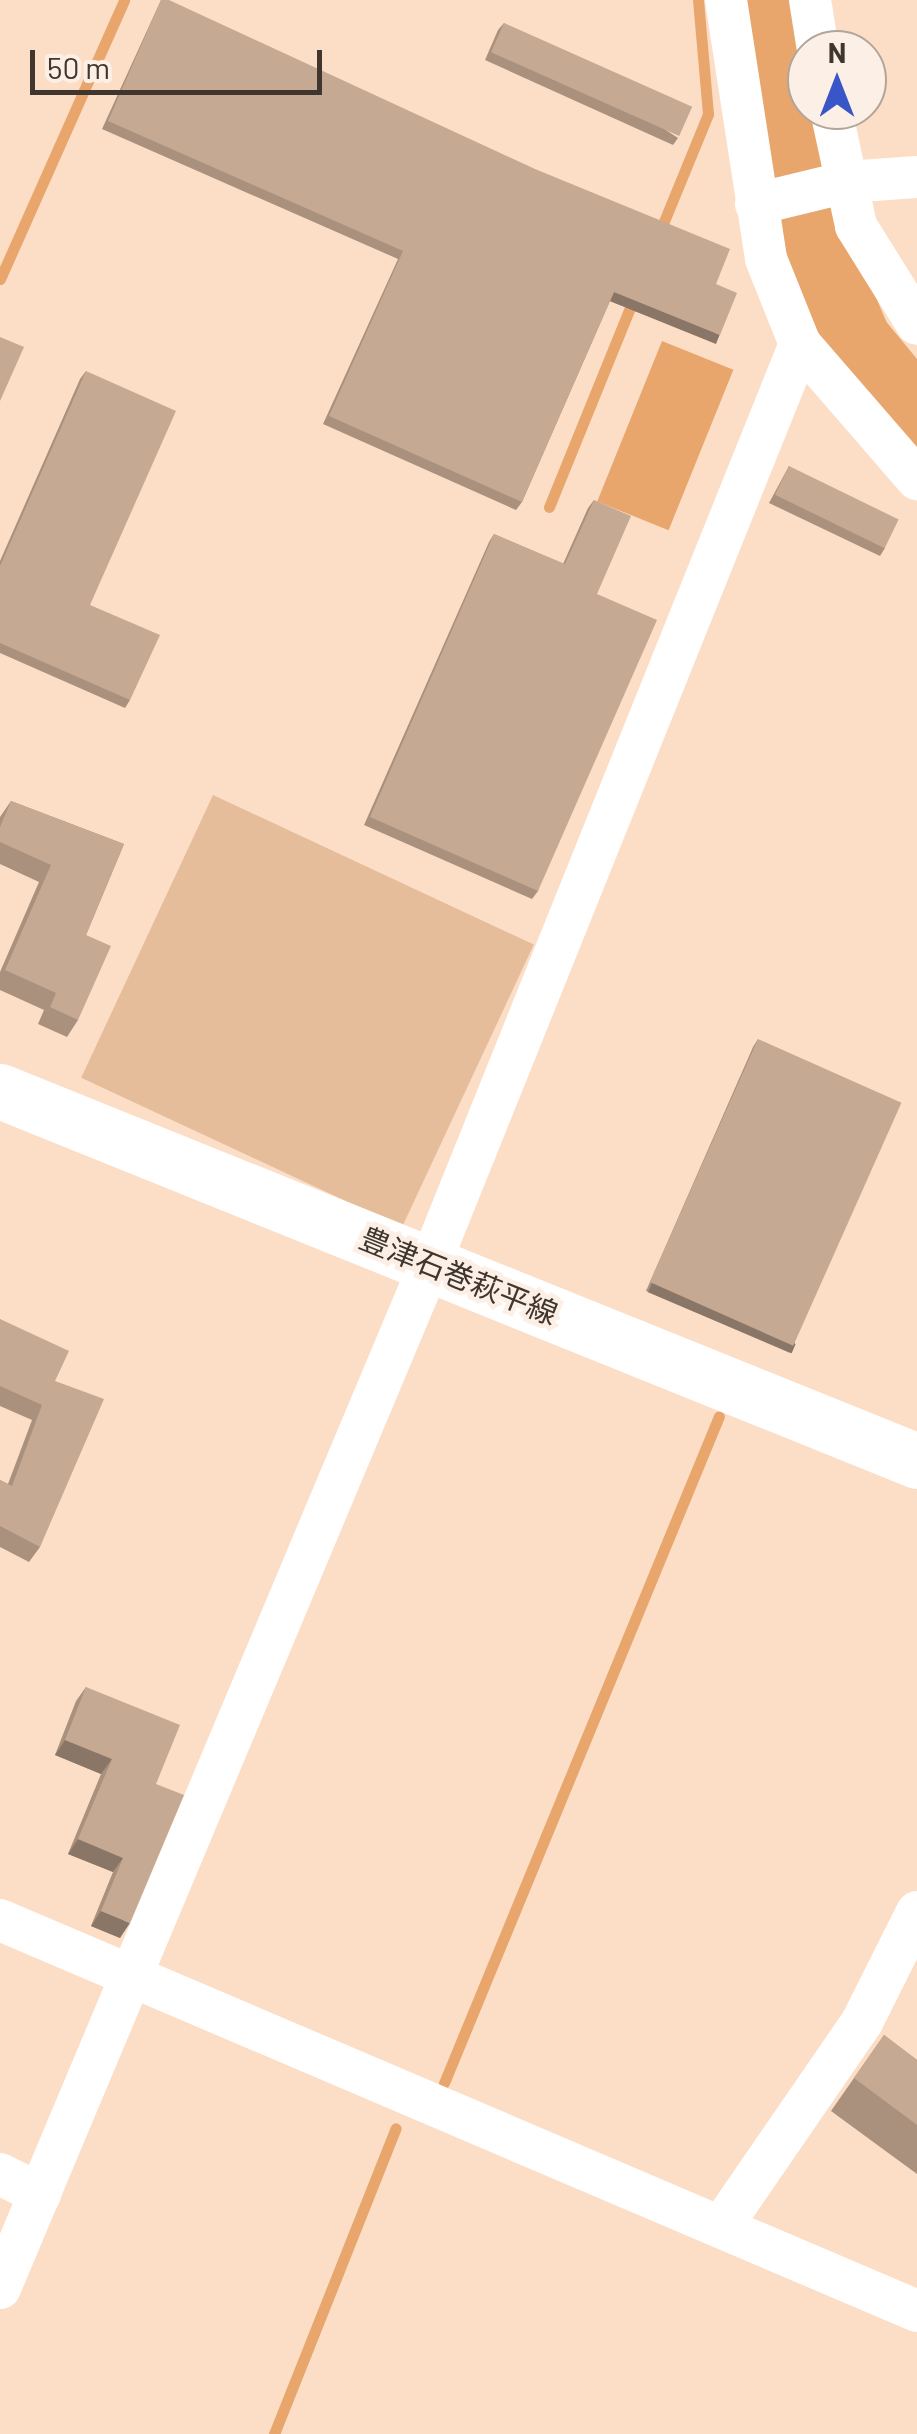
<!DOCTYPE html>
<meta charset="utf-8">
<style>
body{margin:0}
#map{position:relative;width:917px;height:2434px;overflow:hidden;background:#fcdec7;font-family:Barlow,"Noto Sans JP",sans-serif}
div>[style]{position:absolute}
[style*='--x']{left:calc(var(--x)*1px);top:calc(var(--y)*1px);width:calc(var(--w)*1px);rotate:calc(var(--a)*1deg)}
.green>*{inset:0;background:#e5bd9b;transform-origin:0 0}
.water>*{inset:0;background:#e8a66d;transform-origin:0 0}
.stream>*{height:11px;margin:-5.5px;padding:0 5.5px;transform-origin:5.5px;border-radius:5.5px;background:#e8a66d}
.river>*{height:70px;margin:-35px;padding:0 35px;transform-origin:35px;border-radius:35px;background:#e8a66d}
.street>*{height:42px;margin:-21px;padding:0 21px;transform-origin:21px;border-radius:21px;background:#fff}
.secondary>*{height:55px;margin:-27.5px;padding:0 27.5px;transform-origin:27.5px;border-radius:27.5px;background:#fff}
.wall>*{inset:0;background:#a9917e}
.shaded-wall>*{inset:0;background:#8a7667;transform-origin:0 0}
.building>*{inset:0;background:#c5a993;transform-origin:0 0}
span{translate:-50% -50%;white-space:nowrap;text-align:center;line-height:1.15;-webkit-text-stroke:9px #fbefe6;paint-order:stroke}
.street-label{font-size:30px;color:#41362d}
.north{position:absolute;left:787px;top:30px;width:100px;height:100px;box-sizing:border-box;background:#fbefe6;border:2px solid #b1a59c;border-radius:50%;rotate:0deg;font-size:28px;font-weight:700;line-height:40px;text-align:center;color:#41362d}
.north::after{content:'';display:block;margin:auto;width:35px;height:45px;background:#3856c7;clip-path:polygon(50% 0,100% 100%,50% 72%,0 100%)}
.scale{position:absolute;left:30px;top:50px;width:292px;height:45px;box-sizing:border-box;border:5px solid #41362d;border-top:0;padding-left:12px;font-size:30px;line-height:35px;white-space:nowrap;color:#41362d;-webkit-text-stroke:8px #fbefe6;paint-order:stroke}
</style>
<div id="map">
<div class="green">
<i style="left:213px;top:795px;width:354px;height:312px;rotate:25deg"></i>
</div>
<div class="water">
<i style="left:662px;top:341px;width:77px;height:173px;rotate:22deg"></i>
</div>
<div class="stream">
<i style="--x:658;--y:236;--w:132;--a:-67.7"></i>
<i style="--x:708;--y:114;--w:114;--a:-95"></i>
<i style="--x:0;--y:279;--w:305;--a:-66"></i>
<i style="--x:549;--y:507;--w:229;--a:-67.9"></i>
<i style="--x:444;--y:2083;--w:721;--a:-67.59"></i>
<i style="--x:274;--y:2434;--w:329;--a:-68.3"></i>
</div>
<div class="river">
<i style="--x:769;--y:0;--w:90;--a:83.6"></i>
<i style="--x:779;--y:89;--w:173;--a:76"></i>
<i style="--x:821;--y:257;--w:90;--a:67.1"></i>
<i style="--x:856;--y:340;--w:96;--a:50.5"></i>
</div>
<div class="street">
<i style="--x:726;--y:0;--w:262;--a:81.2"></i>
<i style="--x:766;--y:259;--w:92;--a:68.2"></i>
<i style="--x:800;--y:344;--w:179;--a:49.1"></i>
<i style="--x:810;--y:0;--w:51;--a:80.9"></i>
<i style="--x:831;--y:110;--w:119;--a:77.8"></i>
<i style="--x:856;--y:226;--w:115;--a:58.1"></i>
<i style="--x:756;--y:204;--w:94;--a:-13.6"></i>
<i style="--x:847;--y:182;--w:70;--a:-4.1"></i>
<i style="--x:0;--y:1920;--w:997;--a:23.09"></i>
<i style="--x:0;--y:2174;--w:45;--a:26.6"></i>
<i style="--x:721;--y:2227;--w:249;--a:-55.5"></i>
<i style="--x:862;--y:2022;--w:123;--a:-63.4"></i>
<i style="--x:0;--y:2288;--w:1111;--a:-67.22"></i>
<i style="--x:430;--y:1264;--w:992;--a:-68.09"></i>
</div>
<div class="secondary">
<i style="--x:0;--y:1091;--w:989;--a:21.97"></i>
</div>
<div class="wall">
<i style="clip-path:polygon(161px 0,716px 284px,715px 343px,610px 301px,522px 502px,516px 510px,323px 424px,398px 259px,102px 129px)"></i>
<i style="clip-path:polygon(504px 23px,678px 138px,673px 145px,485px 60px,498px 30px)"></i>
<i style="clip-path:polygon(86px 371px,90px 605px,130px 700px,125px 708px,0 653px,0 561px,80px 379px)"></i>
<i style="clip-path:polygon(789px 466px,885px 548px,880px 556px,769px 503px)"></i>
<i style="clip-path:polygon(594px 500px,597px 594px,538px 891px,532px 899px,364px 825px,489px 542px,494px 534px,563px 564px,588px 508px)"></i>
<i style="clip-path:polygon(11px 801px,124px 844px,86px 935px,78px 1020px,67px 1037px,38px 1024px,44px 1010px,0 990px,0 972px,39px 882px,0 864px,0 817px)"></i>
<i style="clip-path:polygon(758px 1039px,795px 1345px,790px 1353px,646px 1291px,753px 1047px)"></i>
<i style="clip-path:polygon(0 1319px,55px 1381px,40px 1547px,29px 1562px,0 1547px,0 1480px,8px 1484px,32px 1420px,0 1406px)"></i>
<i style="clip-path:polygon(86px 1687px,156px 1784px,120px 1938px,91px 1926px,113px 1872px,68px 1854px,101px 1774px,55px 1755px,76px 1701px)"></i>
<i style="clip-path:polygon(884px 2035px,917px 2060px,917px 2174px,831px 2111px)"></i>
</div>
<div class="shaded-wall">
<i style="left:614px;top:292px;width:114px;height:10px;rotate:22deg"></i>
<i style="left:652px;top:1283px;width:156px;height:10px;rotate:23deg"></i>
<i style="clip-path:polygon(65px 1740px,112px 1759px,101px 1774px,55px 1755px)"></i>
<i style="clip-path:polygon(78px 1839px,123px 1858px,113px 1872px,68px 1854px)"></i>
<i style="clip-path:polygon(101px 1911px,130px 1923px,120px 1938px,91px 1926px)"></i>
</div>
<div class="building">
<i style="clip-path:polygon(161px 0,169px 0,535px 169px,730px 249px,716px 284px,737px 293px,720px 335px,614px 292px,522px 502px,329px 416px,403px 251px,108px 121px)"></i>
<i style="left:504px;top:23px;width:206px;height:32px;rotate:24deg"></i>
<i style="clip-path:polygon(0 337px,24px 347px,0 401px)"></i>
<i style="clip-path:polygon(86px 371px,176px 411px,90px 605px,160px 635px,130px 700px,0 643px,0 566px)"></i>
<i style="left:789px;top:466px;width:122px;height:32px;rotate:26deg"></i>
<i style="clip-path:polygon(594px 500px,631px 516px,597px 594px,657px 620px,538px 891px,370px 817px,494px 534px,565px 564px)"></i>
<i style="clip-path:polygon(11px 801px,124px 844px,86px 935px,111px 946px,78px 1020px,50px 1007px,56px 993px,5px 970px,51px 865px,0 842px,0 827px)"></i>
<i style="left:758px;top:1039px;width:157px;height:266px;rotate:24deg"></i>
<i style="clip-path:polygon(0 1319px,69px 1351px,55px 1381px,104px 1399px,40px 1547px,0 1526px,0 1480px,12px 1486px,42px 1405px,0 1386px)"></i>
<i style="clip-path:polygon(86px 1687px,180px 1725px,156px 1784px,184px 1795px,130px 1923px,101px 1911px,123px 1858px,78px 1839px,112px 1759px,65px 1740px)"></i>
<i style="clip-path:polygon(884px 2035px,917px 2060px,917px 2125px,854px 2078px)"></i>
</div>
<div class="street-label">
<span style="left:459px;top:1275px;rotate:22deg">豊津石巻萩平線</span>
</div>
<div class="north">N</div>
<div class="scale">50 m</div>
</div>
